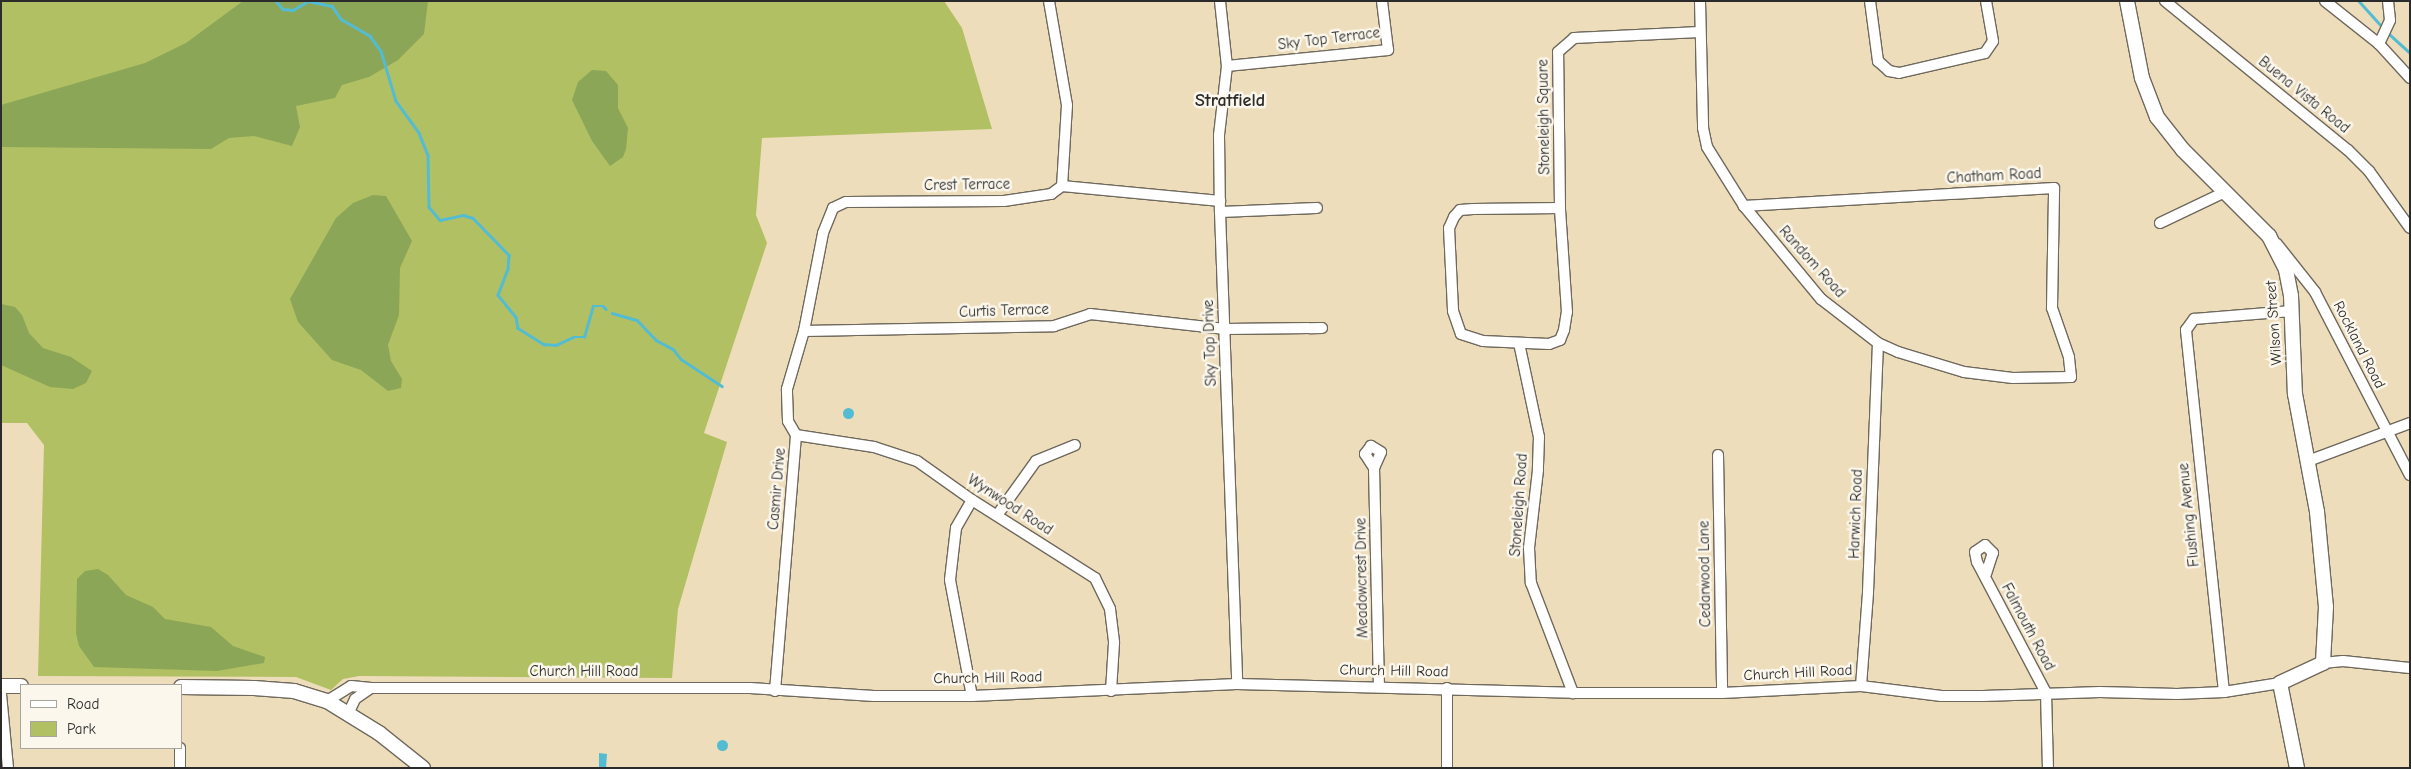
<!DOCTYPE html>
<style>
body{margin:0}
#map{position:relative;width:2411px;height:769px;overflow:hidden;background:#edb;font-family:"Comic Neue",sans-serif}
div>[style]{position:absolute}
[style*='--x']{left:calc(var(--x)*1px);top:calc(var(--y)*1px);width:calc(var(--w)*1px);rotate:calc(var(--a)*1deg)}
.green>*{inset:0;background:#b1c062}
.forest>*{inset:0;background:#8ca658}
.water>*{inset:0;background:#54bcd2}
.round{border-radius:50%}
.stream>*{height:2.5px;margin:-1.25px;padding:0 1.25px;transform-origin:1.25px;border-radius:1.25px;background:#54bcd2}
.roads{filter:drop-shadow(1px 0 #6f695d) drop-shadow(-1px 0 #6f695d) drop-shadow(0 1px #6f695d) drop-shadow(0 -1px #6f695d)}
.street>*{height:10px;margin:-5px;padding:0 5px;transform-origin:5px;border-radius:5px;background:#fff}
.secondary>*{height:14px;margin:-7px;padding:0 7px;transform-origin:7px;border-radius:7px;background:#fff}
span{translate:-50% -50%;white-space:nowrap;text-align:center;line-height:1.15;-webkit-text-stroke:5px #fbf7ec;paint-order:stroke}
.street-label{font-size:15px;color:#2b2b2b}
.quarter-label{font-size:18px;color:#2b2b2b;font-weight:700}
.frame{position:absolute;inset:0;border:2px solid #2b2b2b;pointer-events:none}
.legend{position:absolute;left:20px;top:684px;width:162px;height:65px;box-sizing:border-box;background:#fbf7ec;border:1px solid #a8a59f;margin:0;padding:6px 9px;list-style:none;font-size:15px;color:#2b2b2b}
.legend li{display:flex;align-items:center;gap:10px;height:25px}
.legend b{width:25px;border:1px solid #a8a59f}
</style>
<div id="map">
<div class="green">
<i style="clip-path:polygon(1px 1px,944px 1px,962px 28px,992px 129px,762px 138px,756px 215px,767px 243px,704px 433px,727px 442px,678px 609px,672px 678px,359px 676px,343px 679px,331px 690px,296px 677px,38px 676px,44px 445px,27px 423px,1px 423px)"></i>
</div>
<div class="forest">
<i style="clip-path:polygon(243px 1px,428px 1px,424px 34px,398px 60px,369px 77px,342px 85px,335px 98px,296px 106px,300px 127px,292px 146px,254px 136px,229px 138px,211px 149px,1px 147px,1px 105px,145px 63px,186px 43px)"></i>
<i style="clip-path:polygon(592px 70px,606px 71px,618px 85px,618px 108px,628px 128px,626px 149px,623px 157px,610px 166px,592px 141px,572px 100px,578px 82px)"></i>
<i style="clip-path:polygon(373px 195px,386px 196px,412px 241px,400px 268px,399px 315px,388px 345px,391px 361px,402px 379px,401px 388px,388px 391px,361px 370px,332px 360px,298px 322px,290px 299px,336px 218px,353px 203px)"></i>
<i style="clip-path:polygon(1px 304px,15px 307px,22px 315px,29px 333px,43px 348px,71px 357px,92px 371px,86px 383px,73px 389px,50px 387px,1px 365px)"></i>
<i style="clip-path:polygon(98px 569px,108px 575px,126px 595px,153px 607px,165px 619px,211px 627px,233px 646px,265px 657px,264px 663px,217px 671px,94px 667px,79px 646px,76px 633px,77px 579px,85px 571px)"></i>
</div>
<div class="water">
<i class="round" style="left:842.5px;top:407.5px;width:11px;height:11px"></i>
<i class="round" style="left:716.5px;top:739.5px;width:11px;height:11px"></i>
<i style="clip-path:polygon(599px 753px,607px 754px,606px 768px,599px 768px)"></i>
</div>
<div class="stream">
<i style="--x:276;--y:1;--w:11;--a:49"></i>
<i style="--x:283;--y:9;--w:10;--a:6"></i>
<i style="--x:293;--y:10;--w:17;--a:-31"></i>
<i style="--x:308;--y:1;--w:25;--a:12"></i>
<i style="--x:332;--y:6;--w:16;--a:55"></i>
<i style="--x:341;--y:19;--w:34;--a:30"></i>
<i style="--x:370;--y:36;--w:19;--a:54"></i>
<i style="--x:381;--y:51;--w:52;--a:73.3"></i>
<i style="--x:396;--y:101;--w:39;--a:54"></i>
<i style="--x:419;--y:133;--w:24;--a:68"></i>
<i style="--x:428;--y:155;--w:52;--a:88.9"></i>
<i style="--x:429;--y:207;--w:17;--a:50"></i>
<i style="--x:440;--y:220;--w:24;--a:-12"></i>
<i style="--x:463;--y:215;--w:10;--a:17"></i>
<i style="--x:473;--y:218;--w:52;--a:45.8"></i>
<i style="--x:509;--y:255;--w:14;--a:94"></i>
<i style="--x:508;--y:269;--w:28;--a:111"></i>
<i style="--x:498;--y:295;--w:28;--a:51"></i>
<i style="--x:516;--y:317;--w:11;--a:80"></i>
<i style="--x:518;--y:328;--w:31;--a:32"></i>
<i style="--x:544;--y:344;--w:12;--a:5"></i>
<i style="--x:556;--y:345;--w:19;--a:-25"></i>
<i style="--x:573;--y:337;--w:11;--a:0"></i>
<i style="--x:584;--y:337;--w:32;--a:-74"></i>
<i style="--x:593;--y:306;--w:10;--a:0"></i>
<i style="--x:603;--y:306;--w:4;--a:45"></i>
<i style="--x:2359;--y:1;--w:36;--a:48"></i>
<i style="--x:2387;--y:32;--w:31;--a:42"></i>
<i style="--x:612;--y:313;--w:26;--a:16"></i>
<i style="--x:637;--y:320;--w:28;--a:46"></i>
<i style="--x:656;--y:340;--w:19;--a:28"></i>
<i style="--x:673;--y:349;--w:13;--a:51"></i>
<i style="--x:681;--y:359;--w:49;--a:33.4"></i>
</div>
<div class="roads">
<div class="street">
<i style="--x:1049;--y:1;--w:106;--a:80.2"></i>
<i style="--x:1067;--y:105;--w:81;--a:93.5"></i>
<i style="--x:1220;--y:1;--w:65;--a:83.9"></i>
<i style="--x:1227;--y:66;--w:69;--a:96.6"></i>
<i style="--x:1219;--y:135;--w:77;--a:89.3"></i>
<i style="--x:1220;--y:212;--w:472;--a:87.9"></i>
<i style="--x:1700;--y:1;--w:127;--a:88.6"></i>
<i style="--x:1703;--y:128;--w:19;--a:78"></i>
<i style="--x:1707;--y:147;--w:70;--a:57.9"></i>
<i style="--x:1744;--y:206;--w:121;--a:50.4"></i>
<i style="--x:1821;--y:299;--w:72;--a:37.7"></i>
<i style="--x:1878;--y:343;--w:22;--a:24"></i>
<i style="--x:1898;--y:352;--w:69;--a:16.9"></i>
<i style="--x:1964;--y:372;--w:49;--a:7"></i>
<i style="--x:2013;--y:378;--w:58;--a:-1"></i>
<i style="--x:2071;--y:377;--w:20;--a:-96"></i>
<i style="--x:2069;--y:357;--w:52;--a:-109.1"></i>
<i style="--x:2052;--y:308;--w:120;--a:-89"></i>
<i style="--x:2054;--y:188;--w:311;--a:176.7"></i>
<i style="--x:1870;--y:1;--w:61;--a:82.4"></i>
<i style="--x:1878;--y:61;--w:15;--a:42"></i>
<i style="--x:1889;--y:71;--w:10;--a:11"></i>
<i style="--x:1899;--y:73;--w:88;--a:-13.1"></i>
<i style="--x:1985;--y:53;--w:14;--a:-56"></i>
<i style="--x:1993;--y:41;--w:41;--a:-99.9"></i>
<i style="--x:2165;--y:1;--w:236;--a:39.2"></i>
<i style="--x:2348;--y:150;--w:30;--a:45"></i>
<i style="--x:2369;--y:171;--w:70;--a:54.3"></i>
<i style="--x:2325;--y:1;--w:69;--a:38.5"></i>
<i style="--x:2379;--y:44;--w:46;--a:47.6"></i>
<i style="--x:2379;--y:44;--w:26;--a:-65"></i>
<i style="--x:2390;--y:20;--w:19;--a:-96"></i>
<i style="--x:1227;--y:66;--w:162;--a:-5.7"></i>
<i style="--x:1388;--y:50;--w:49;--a:-97"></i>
<i style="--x:1560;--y:208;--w:87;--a:179.3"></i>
<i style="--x:1473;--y:209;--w:13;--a:176"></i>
<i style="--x:1460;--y:210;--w:9;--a:131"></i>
<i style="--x:1454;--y:217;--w:12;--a:114"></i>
<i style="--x:1449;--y:228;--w:83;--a:87.2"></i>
<i style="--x:1453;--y:311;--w:24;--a:71"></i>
<i style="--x:1461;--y:334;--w:23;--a:18"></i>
<i style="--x:1483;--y:341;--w:66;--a:2.6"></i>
<i style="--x:1549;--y:344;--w:12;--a:-20"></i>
<i style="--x:1560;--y:340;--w:11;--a:-68"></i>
<i style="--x:1564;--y:330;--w:18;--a:-81"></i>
<i style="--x:1567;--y:312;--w:104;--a:-93.9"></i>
<i style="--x:1560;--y:208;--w:156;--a:-90.7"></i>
<i style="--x:1558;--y:52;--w:21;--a:-41"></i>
<i style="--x:1574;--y:38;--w:126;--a:-2.7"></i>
<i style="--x:1220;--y:212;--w:97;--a:-2.4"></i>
<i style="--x:2160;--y:223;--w:72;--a:-25.5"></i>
<i style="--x:2277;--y:244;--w:61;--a:51.6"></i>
<i style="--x:2315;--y:292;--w:206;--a:62.6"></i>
<i style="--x:804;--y:331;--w:250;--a:-1.1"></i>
<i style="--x:1054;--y:326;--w:38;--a:-18"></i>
<i style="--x:1090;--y:314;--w:136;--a:6.3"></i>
<i style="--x:1225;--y:329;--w:97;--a:-0.6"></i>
<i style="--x:1519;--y:343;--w:96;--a:78"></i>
<i style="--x:1539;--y:437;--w:33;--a:92"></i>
<i style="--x:1538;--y:470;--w:79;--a:96.6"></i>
<i style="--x:1529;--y:548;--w:35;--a:87"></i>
<i style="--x:1531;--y:583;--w:118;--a:69.1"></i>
<i style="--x:796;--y:435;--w:79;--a:8.7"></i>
<i style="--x:874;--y:447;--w:45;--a:18"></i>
<i style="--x:917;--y:461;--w:67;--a:35.3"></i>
<i style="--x:972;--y:500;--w:146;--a:32.4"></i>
<i style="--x:1095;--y:578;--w:34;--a:64"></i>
<i style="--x:1110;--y:609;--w:34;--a:83"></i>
<i style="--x:1114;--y:643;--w:48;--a:93.6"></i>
<i style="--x:1718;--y:455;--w:238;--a:89"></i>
<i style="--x:2308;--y:461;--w:109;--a:-20.4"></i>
<i style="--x:1374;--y:468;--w:17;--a:-66"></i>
<i style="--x:1381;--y:452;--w:12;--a:-149"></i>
<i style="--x:1371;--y:446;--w:10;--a:127"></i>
<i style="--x:1365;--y:454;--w:17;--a:57"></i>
<i style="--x:1374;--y:468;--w:219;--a:88.7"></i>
<i style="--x:972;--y:500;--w:32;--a:120"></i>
<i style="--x:956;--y:528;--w:52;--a:96.6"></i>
<i style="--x:950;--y:580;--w:118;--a:79.3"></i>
<i style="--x:998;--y:514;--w:65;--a:-54.4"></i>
<i style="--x:1036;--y:461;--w:42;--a:-22.3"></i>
<i style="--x:1986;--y:574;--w:22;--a:-72"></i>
<i style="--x:1993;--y:553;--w:11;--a:-135"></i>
<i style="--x:1985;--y:545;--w:12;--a:145"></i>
<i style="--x:1975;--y:552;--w:10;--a:79"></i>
<i style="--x:1977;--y:562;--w:148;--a:62.2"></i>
<i style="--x:2046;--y:693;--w:75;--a:88.5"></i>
<i style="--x:2323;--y:663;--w:20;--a:-6"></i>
<i style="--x:2343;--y:661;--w:67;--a:6"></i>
<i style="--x:1861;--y:686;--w:94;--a:-85.7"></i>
<i style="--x:1868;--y:592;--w:249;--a:-87.7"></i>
<i style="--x:1447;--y:688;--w:80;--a:90"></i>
<i style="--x:775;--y:691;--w:257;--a:-85.3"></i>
<i style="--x:796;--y:435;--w:16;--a:-120"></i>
<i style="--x:788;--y:421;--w:32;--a:-92"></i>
<i style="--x:787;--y:389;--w:60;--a:-73.7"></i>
<i style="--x:804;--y:331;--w:100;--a:-79"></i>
<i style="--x:823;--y:233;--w:27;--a:-68"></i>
<i style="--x:833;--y:208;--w:14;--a:-25"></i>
<i style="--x:846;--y:202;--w:158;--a:-0.4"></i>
<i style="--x:1004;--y:201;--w:48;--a:-8.5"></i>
<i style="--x:1051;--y:194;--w:14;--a:-36"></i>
<i style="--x:1062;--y:186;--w:159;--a:5.4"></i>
<i style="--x:2224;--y:692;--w:364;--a:-96"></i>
<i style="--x:2186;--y:330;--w:14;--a:-54"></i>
<i style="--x:2194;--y:319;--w:98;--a:-4.7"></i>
<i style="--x:1;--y:694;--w:74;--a:84.6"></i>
<i style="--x:327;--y:701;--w:28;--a:-32"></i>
<i style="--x:351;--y:686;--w:20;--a:6"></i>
<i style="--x:371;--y:688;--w:379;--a:0"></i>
<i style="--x:750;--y:688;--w:124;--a:3.7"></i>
<i style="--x:874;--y:696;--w:98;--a:0"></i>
<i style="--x:972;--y:696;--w:265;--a:-2.6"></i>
<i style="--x:1237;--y:684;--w:336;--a:1.5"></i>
<i style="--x:1573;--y:693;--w:149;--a:0"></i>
<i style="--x:1722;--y:693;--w:139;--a:-2.9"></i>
<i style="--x:1861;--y:686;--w:81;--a:7.1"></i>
<i style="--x:1941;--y:696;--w:42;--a:0"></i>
<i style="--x:1983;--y:696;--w:117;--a:-2"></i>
<i style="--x:2100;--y:692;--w:77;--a:1.5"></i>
<i style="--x:2177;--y:694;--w:47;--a:-2.4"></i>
<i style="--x:2224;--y:692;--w:57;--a:-9.1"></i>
<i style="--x:349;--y:712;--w:14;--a:-65"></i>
<i style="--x:355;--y:699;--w:19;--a:-35"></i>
<i style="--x:180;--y:748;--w:20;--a:90"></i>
</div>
<div class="secondary">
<i style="--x:2127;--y:1;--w:78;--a:79"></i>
<i style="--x:2142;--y:78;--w:42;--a:69"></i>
<i style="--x:2157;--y:117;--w:42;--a:51.8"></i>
<i style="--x:2183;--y:150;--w:122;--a:45"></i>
<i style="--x:2269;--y:236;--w:38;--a:63"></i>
<i style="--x:2286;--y:270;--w:26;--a:79"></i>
<i style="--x:2291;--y:296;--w:98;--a:87.7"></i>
<i style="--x:2295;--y:394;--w:120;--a:79.4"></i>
<i style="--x:2317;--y:512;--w:95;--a:84.6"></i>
<i style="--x:2326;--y:607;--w:56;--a:93.1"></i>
<i style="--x:2323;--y:663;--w:47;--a:155.1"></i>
<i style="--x:2280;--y:683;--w:87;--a:78.7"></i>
<i style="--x:1;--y:686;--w:20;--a:0"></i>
<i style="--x:181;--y:687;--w:73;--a:0.8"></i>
<i style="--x:254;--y:688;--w:40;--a:4.3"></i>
<i style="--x:294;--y:691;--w:34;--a:17"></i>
<i style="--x:327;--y:701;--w:61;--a:31.6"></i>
<i style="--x:379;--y:733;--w:56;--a:38.5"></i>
</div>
</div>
<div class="street-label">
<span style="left:1329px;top:39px;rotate:-7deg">Sky Top Terrace</span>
<span style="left:2304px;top:95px;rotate:39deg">Buena Vista Road</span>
<span style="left:1544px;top:117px;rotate:-91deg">Stoneleigh Square</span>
<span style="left:1994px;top:176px;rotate:-3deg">Chatham Road</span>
<span style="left:967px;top:185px;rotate:-1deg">Crest Terrace</span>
<span style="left:1812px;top:262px;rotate:48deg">Random Road</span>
<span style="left:1004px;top:311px;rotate:-2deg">Curtis Terrace</span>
<span style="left:2274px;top:323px;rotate:-94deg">Wilson Street</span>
<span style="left:1210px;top:343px;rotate:-92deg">Sky Top Drive</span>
<span style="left:2359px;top:345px;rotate:63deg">Rockland Road</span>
<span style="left:777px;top:489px;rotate:-85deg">Casmir Drive</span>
<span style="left:1010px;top:505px;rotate:33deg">Wynwood Road</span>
<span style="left:1519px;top:505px;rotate:-86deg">Stoneleigh Road</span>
<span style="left:1856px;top:514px;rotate:-88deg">Harwich Road</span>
<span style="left:2189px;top:515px;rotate:-96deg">Flushing Avenue</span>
<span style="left:1705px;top:574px;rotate:-91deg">Cedarwood Lane</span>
<span style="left:1362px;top:578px;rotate:-91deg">Meadowcrest Drive</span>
<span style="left:2028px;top:627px;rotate:62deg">Falmouth Road</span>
<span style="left:1394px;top:671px;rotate:1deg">Church Hill Road</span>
<span style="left:584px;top:672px">Church Hill Road</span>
<span style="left:1798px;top:673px;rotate:-3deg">Church Hill Road</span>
<span style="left:988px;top:678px;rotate:-1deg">Church Hill Road</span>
</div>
<div class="quarter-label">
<span style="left:1230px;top:101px">Stratfield</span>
</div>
<div class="frame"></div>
<ul class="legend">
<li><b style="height:6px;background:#fff"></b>Road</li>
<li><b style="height:14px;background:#b1c062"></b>Park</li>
</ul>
</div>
